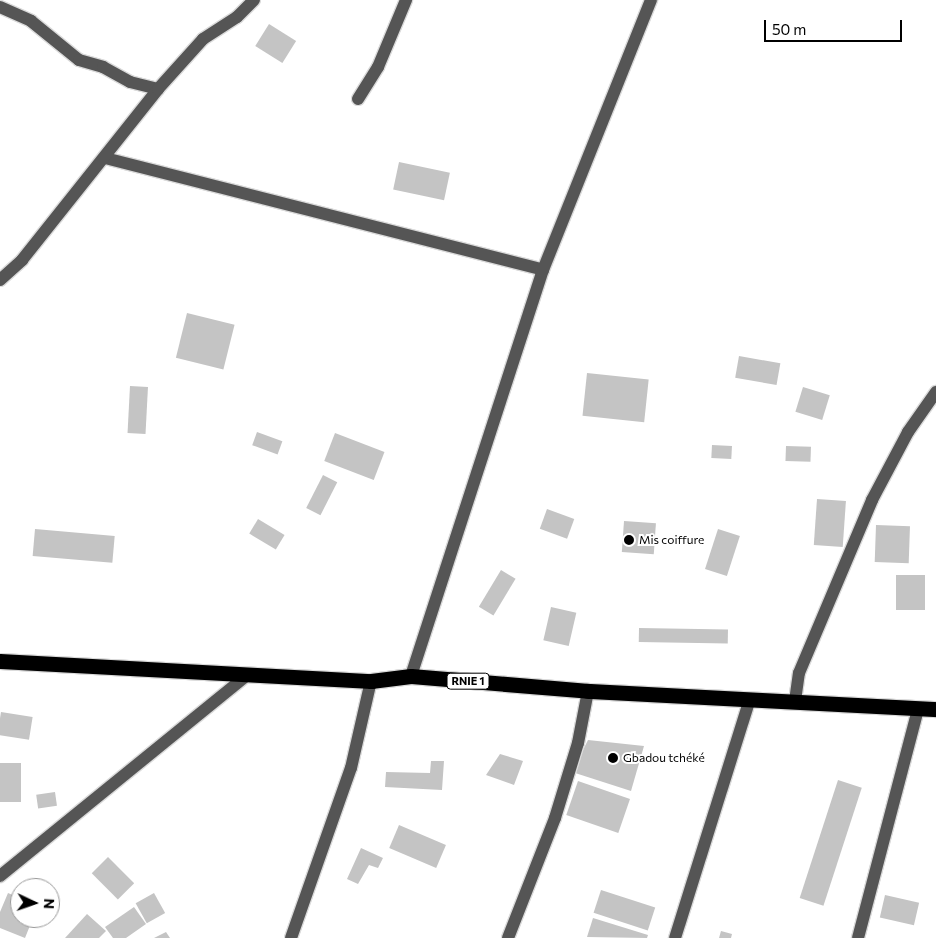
<!DOCTYPE html>
<meta charset="utf-8">
<style>
body{margin:0}
#map{position:relative;width:936px;height:938px;overflow:hidden;background:#fff;font-family:Commissioner,sans-serif}
div>[style]{position:absolute}
[style*='--x']{left:calc(var(--x)*1px);top:calc(var(--y)*1px);width:calc(var(--w)*1px);rotate:calc(var(--a)*1deg)}
.building>*{inset:0;background:#c4c4c4;transform-origin:0 0}
.roads{filter:drop-shadow(1px 0 #dbdbdb) drop-shadow(-1px 0 #dbdbdb) drop-shadow(0 1px #dbdbdb) drop-shadow(0 -1px #dbdbdb)}
.minor>*{height:12px;margin:-6px;padding:0 6px;transform-origin:6px;border-radius:6px;background:#555}
.highway>*{height:15px;margin:-7.5px;padding:0 7.5px;transform-origin:7.5px;border-radius:7.5px;background:#000}
.dots>*{width:14px;height:14px;translate:-50% -50%;box-sizing:border-box;border:2px solid #fff;border-radius:50%}
span{translate:-50% -50%;white-space:nowrap;text-align:center;line-height:1.15;-webkit-text-stroke:4px #fff;paint-order:stroke}
.shield-label span{padding:1px 4px;background:#fff;border:1px solid;border-radius:4px;-webkit-text-stroke-width:0}
.shield-label{font-size:11px;color:#000;font-weight:700}
.poi-label{font-size:12px;color:#000}
.left{translate:0 -50%;text-align:left}
.north{position:absolute;left:10px;top:878px;width:50px;height:50px;box-sizing:border-box;background:#fff;border:1px solid #999;border-radius:50%;rotate:93deg;font-size:14px;font-weight:700;line-height:20px;text-align:center;color:#000}
.north::after{content:'';display:block;margin:auto;width:18px;height:22px;background:#000;clip-path:polygon(50% 0,100% 100%,50% 72%,0 100%)}
.scale{position:absolute;left:764px;top:20px;width:138px;height:22px;box-sizing:border-box;border:2px solid #000;border-top:0;padding-left:6px;font-size:15px;line-height:18px;white-space:nowrap;color:#000;-webkit-text-stroke:4px #fff;paint-order:stroke}
</style>
<div id="map">
<div class="building">
<i style="left:269px;top:24px;width:32px;height:26px;rotate:32deg"></i>
<i style="left:399px;top:162px;width:52px;height:28px;rotate:12deg"></i>
<i style="left:187px;top:313px;width:49px;height:46px;rotate:14deg"></i>
<i style="left:739px;top:356px;width:42px;height:22px;rotate:10deg"></i>
<i style="left:587px;top:373px;width:62px;height:43px;rotate:6deg"></i>
<i style="left:130px;top:386px;width:18px;height:47px;rotate:3deg"></i>
<i style="left:803px;top:387px;width:28px;height:26px;rotate:17deg"></i>
<i style="left:257px;top:432px;width:27px;height:14px;rotate:20deg"></i>
<i style="left:335px;top:433px;width:53px;height:30px;rotate:21deg"></i>
<i style="left:712px;top:445px;width:20px;height:13px;rotate:3deg"></i>
<i style="left:786px;top:446px;width:25px;height:15px;rotate:2deg"></i>
<i style="left:323px;top:475px;width:16px;height:37px;rotate:27deg"></i>
<i style="left:817px;top:499px;width:29px;height:46px;rotate:4deg"></i>
<i style="left:547px;top:509px;width:29px;height:21px;rotate:20deg"></i>
<i style="left:258px;top:519px;width:31px;height:17px;rotate:31deg"></i>
<i style="left:624px;top:521px;width:32px;height:31px;rotate:4deg"></i>
<i style="left:876px;top:525px;width:34px;height:37px;rotate:2deg"></i>
<i style="left:35px;top:529px;width:80px;height:27px;rotate:5deg"></i>
<i style="left:718px;top:529px;width:23px;height:42px;rotate:18deg"></i>
<i style="left:501px;top:570px;width:17px;height:43px;rotate:31deg"></i>
<i style="left:896px;top:575px;width:29px;height:35px"></i>
<i style="left:551px;top:607px;width:26px;height:34px;rotate:13deg"></i>
<i style="left:639px;top:628px;width:89px;height:14px;rotate:1deg"></i>
<i style="left:1px;top:712px;width:32px;height:23px;rotate:9deg"></i>
<i style="clip-path:polygon(588px 740px,644px 746px,631px 791px,572px 772px)"></i>
<i style="clip-path:polygon(500px 754px,523px 761px,514px 785px,486px 775px)"></i>
<i style="clip-path:polygon(431px 761px,444px 761px,442px 790px,385px 787px,386px 772px,430px 773px)"></i>
<i style="left:0;top:763px;width:21px;height:39px"></i>
<i style="left:838px;top:780px;width:25px;height:124px;rotate:18deg"></i>
<i style="left:578px;top:781px;width:55px;height:36px;rotate:19deg"></i>
<i style="left:55px;top:792px;width:14px;height:19px;rotate:82deg"></i>
<i style="left:399px;top:825px;width:51px;height:25px;rotate:23deg"></i>
<i style="clip-path:polygon(361px 848px,383px 858px,378px 868px,369px 865px,358px 884px,347px 879px)"></i>
<i style="left:108px;top:857px;width:37px;height:23px;rotate:45deg"></i>
<i style="left:601px;top:890px;width:57px;height:24px;rotate:18deg"></i>
<i style="clip-path:polygon(8px 893px,20px 898px,20px 918px,33px 918px,25px 938px,0 928px,0 912px)"></i>
<i style="left:154px;top:893px;width:23px;height:21px;rotate:61deg"></i>
<i style="left:885px;top:895px;width:35px;height:23px;rotate:13deg"></i>
<i style="clip-path:polygon(134px 907px,146px 924px,126px 938px,113px 938px,105px 927px)"></i>
<i style="clip-path:polygon(87px 914px,106px 931px,99px 938px,65px 938px)"></i>
<i style="clip-path:polygon(593px 918px,648px 935px,647px 938px,587px 937px)"></i>
<i style="clip-path:polygon(721px 931px,732px 934px,731px 938px,719px 938px)"></i>
<i style="clip-path:polygon(166px 932px,170px 938px,154px 938px)"></i>
</div>
<div class="roads">
<div class="minor">
<i style="--x:0;--y:7;--w:34;--a:24"></i>
<i style="--x:31;--y:21;--w:62;--a:39.1"></i>
<i style="--x:79;--y:60;--w:25;--a:16"></i>
<i style="--x:103;--y:67;--w:31;--a:29"></i>
<i style="--x:130;--y:82;--w:29;--a:14"></i>
<i style="--x:358;--y:99;--w:38;--a:-58"></i>
<i style="--x:378;--y:67;--w:73;--a:-67.3"></i>
<i style="--x:105;--y:158;--w:452;--a:14.3"></i>
<i style="--x:0;--y:280;--w:30;--a:-42"></i>
<i style="--x:22;--y:260;--w:218;--a:-51.5"></i>
<i style="--x:158;--y:89;--w:67;--a:-48"></i>
<i style="--x:203;--y:39;--w:40;--a:-32.9"></i>
<i style="--x:237;--y:17;--w:24;--a:-45"></i>
<i style="--x:411;--y:676;--w:427;--a:-72"></i>
<i style="--x:543;--y:270;--w:291;--a:-68.2"></i>
<i style="--x:795;--y:701;--w:28;--a:-82"></i>
<i style="--x:799;--y:673;--w:188;--a:-67.1"></i>
<i style="--x:872;--y:500;--w:77;--a:-62.1"></i>
<i style="--x:908;--y:432;--w:49;--a:-55"></i>
<i style="--x:0;--y:876;--w:318;--a:-39.1"></i>
<i style="--x:291;--y:938;--w:180;--a:-70.6"></i>
<i style="--x:351;--y:768;--w:89;--a:-77.1"></i>
<i style="--x:508;--y:938;--w:129;--a:-68.6"></i>
<i style="--x:555;--y:818;--w:78;--a:-73"></i>
<i style="--x:578;--y:743;--w:53;--a:-79.1"></i>
<i style="--x:675;--y:938;--w:250;--a:-72.6"></i>
<i style="--x:858;--y:938;--w:237;--a:-75.3"></i>
</div>
<div class="highway">
<i style="--x:0;--y:661;--w:372;--a:3.1"></i>
<i style="--x:371;--y:681;--w:40;--a:-7.1"></i>
<i style="--x:411;--y:676;--w:178;--a:4.8"></i>
<i style="--x:588;--y:691;--w:348;--a:3"></i>
</div>
</div>
<div class="dots">
<i style="left:629px;top:540px;background:#000"></i>
<i style="left:613px;top:758px;background:#000"></i>
</div>
<div class="shield-label">
<span style="left:468px;top:681px">RNIE 1</span>
</div>
<div class="poi-label">
<span class="left" style="left:639px;top:540px">Mis coiffure</span>
<span class="left" style="left:623px;top:758px">Gbadou tchéké</span>
</div>
<div class="north">N</div>
<div class="scale">50 m</div>
</div>
